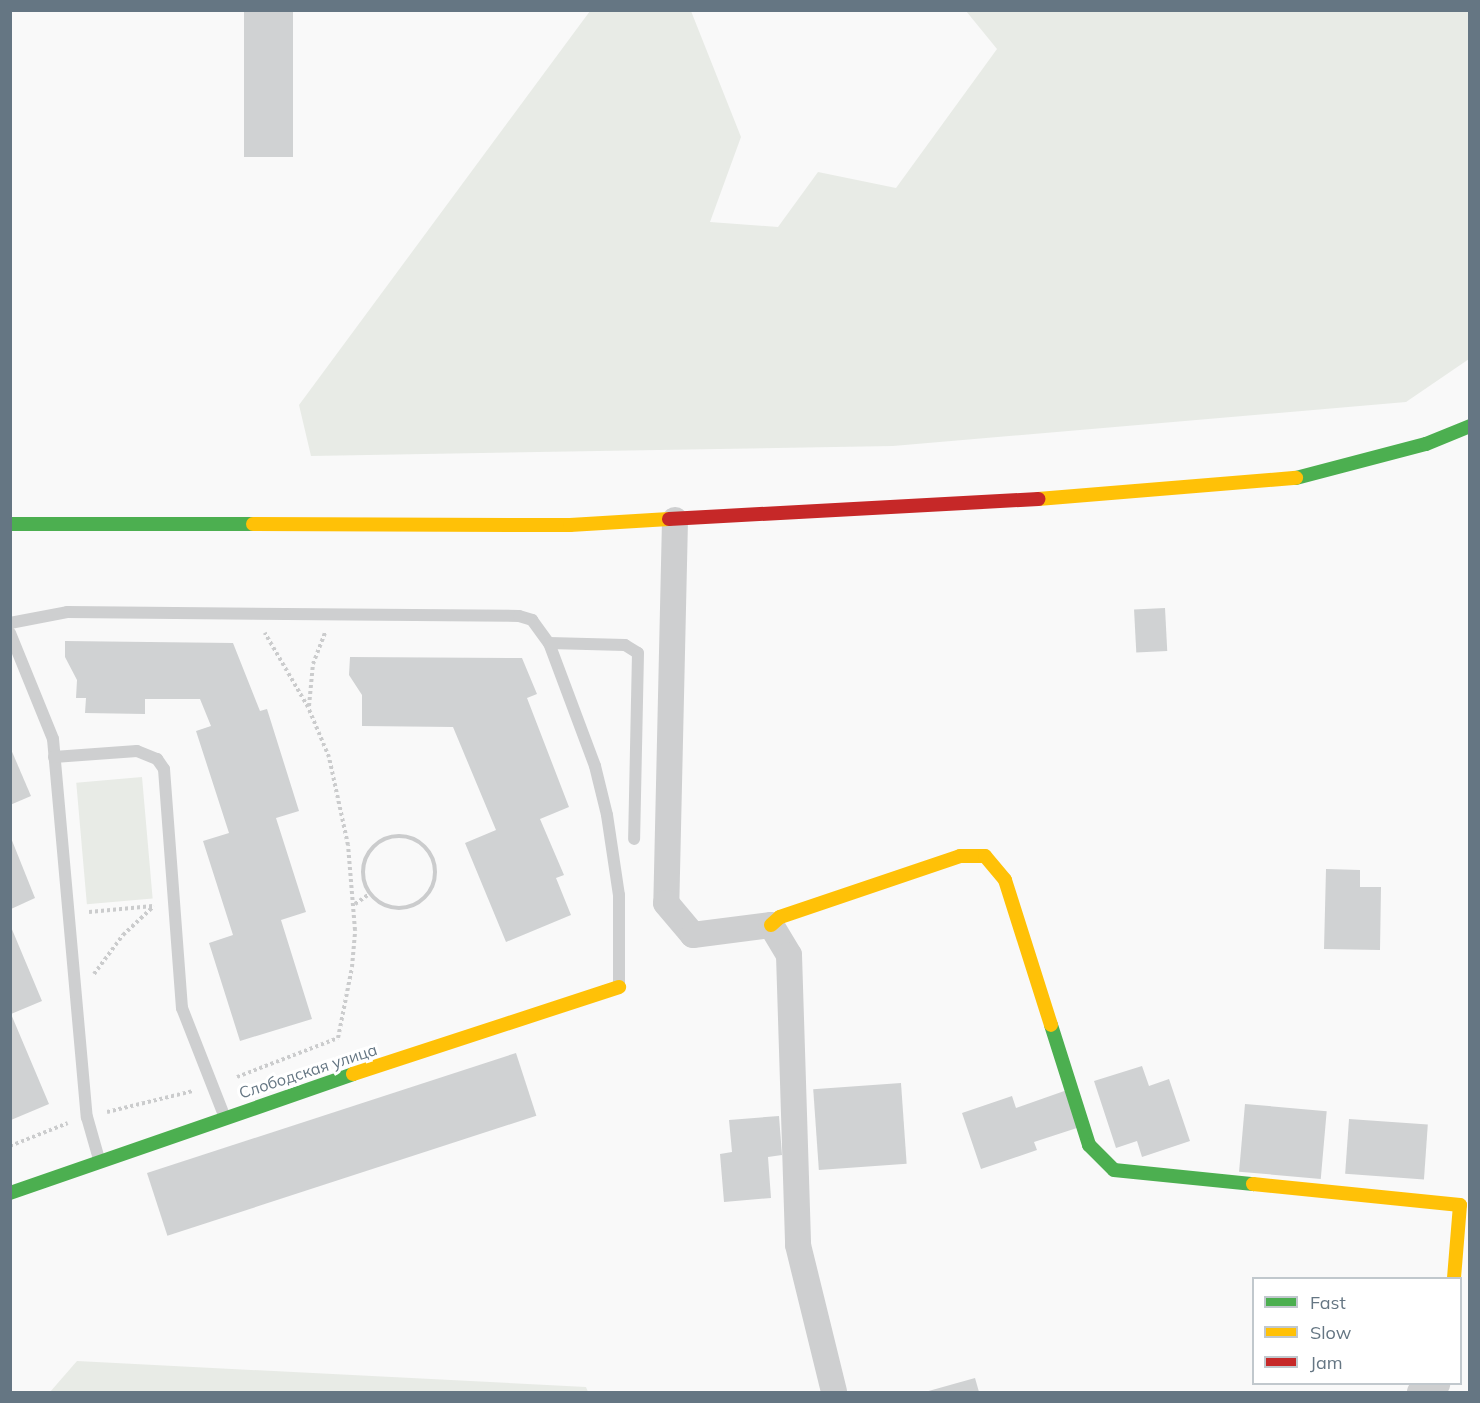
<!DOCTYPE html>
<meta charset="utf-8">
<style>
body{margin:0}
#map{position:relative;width:1480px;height:1403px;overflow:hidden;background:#f9f9f9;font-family:Mulish,sans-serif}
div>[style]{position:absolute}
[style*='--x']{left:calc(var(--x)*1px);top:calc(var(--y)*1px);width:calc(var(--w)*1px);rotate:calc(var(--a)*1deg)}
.green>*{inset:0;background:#e8ebe6;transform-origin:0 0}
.building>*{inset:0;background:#d0d2d3;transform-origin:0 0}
.path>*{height:4px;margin-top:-2px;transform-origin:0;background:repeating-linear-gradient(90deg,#cbcccd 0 3px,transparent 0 6px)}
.path>.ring{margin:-2px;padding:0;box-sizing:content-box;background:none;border:4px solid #cbcccd;border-radius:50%}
.lane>*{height:12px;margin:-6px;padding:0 6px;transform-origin:6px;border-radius:6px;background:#cecfd0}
.street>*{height:26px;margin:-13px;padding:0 13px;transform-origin:13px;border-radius:13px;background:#cecfd0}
.fast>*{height:14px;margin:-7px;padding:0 7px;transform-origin:7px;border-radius:7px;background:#4caf50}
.slow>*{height:14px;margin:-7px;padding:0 7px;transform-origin:7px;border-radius:7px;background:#ffc107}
.jam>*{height:14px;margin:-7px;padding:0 7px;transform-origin:7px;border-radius:7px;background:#c62828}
span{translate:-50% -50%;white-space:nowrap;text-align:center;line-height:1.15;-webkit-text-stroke:6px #fff;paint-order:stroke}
.street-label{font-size:16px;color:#657683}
.frame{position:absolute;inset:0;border:12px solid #657683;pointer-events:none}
.legend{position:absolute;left:1252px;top:1277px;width:210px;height:108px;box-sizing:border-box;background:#fff;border:2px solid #c1c8cd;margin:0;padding:8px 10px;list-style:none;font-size:18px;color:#657683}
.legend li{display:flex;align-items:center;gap:12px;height:30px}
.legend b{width:30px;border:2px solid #c1c8cd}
</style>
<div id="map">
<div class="green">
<i style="clip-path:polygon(590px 11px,691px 11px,741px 137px,710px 222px,778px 227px,818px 172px,896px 188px,997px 49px,966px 11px,1469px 11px,1469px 359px,1406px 402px,893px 446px,311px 456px,299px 405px)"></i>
<i style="left:142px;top:777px;width:122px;height:66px;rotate:85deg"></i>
<i style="clip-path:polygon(77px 1361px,586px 1387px,588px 1392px,50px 1392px)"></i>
</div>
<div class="building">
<i style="left:244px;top:10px;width:49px;height:147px"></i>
<i style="left:1165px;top:608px;width:43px;height:31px;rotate:87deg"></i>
<i style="clip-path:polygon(65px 641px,233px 643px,260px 711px,267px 709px,299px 811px,276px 818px,306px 912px,281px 920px,312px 1019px,240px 1041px,209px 943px,233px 935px,203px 841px,229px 833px,196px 731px,211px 726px,200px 699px,145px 699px,145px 714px,85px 713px,86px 698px,76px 698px,77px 680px,65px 657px)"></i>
<i style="clip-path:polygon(350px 657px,522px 658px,537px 694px,527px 698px,569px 807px,540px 819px,564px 875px,556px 878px,571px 915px,506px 942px,465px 843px,496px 830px,453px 727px,362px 726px,362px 695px,349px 675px)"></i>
<i style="clip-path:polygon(10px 747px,31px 796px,10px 805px)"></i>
<i style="clip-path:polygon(11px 838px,35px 898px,11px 909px)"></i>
<i style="clip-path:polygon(1326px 869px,1360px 870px,1360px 887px,1381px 887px,1380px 950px,1324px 949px)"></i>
<i style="clip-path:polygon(11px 927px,42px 1001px,11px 1014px,49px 1104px,11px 1120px)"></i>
<i style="left:516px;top:1053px;width:66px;height:388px;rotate:72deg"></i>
<i style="clip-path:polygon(1142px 1066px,1149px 1086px,1169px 1079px,1190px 1141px,1142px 1157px,1137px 1141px,1116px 1148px,1094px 1081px)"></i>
<i style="left:901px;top:1083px;width:81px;height:88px;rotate:86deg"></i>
<i style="clip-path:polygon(1070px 1089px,1083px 1126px,1034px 1142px,1037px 1150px,981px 1169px,962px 1113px,1012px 1096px,1016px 1108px)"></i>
<i style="left:1245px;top:1104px;width:82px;height:68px;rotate:5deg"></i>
<i style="clip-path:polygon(779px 1116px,782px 1155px,768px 1157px,771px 1198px,724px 1202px,720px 1154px,732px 1152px,729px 1120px)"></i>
<i style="left:1349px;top:1119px;width:79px;height:55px;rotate:4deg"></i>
<i style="clip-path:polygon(975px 1378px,979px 1392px,925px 1392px)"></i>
</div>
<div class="path">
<i style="--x:309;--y:706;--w:42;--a:-84.6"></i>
<i style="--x:313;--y:664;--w:34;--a:-69"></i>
<i class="ring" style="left:363px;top:836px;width:68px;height:68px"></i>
<i style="--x:355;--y:904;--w:19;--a:-35"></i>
<i style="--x:89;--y:912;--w:64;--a:-5.4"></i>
<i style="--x:94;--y:974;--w:49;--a:-53.4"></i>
<i style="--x:123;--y:935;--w:42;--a:-43.1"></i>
<i style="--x:237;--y:1077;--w:108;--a:-21.1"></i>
<i style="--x:338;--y:1038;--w:72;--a:-78.8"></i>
<i style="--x:352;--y:967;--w:37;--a:-85"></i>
<i style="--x:355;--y:930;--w:85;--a:-94.7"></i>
<i style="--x:348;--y:845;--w:90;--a:-102.2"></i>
<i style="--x:329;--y:757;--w:54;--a:-112.8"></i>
<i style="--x:308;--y:707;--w:86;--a:-120.2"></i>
<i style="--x:107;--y:1112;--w:89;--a:-13.7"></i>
<i style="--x:10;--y:1146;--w:62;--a:-21.6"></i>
</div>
<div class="lane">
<i style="--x:10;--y:623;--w:58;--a:-10.9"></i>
<i style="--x:67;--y:612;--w:452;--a:0.5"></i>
<i style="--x:519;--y:616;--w:14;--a:17"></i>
<i style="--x:532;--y:620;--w:29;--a:54"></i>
<i style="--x:549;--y:643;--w:131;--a:69.5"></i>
<i style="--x:595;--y:766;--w:50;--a:76.2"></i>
<i style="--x:607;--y:815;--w:81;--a:81.5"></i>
<i style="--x:619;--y:895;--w:91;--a:90"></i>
<i style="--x:10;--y:633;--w:114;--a:67.9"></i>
<i style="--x:53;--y:739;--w:380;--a:84.9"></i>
<i style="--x:87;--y:1117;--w:44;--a:74.1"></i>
<i style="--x:549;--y:643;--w:76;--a:1.5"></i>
<i style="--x:625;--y:645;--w:15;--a:32"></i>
<i style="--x:638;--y:653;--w:186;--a:91.2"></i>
<i style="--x:54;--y:757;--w:83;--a:-4.1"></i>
<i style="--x:137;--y:751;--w:22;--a:22"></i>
<i style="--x:157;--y:759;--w:12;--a:55"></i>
<i style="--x:164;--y:769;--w:240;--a:85.7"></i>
<i style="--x:182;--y:1008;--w:115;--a:68.6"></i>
</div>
<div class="street">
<i style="--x:675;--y:520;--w:383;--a:91.3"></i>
<i style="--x:666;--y:903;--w:42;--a:49.8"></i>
<i style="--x:693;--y:935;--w:79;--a:-7.3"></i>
<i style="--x:771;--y:925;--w:35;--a:59"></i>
<i style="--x:789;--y:955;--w:290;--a:88.2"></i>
<i style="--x:798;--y:1245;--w:151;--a:76.2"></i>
<i style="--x:1420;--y:1392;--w:19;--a:-25"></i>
</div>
<div class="fast">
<i style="--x:1296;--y:478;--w:134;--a:-14.7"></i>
<i style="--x:1426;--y:444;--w:48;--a:-22.2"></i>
<i style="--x:10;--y:524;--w:243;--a:0"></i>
<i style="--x:1051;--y:1025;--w:126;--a:72.4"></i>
<i style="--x:1089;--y:1145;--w:35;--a:45"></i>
<i style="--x:1114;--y:1170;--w:140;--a:5.8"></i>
<i style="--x:10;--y:1193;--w:363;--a:-19.1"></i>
</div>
<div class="slow">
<i style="--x:1038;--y:499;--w:259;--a:-4.7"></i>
<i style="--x:253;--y:524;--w:317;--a:0.2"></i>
<i style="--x:570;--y:525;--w:99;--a:-3.5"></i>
<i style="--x:771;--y:925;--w:12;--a:-42"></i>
<i style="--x:780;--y:917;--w:190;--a:-18.7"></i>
<i style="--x:960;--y:856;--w:25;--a:0"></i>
<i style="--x:985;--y:856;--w:31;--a:50"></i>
<i style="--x:1005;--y:880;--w:152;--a:72.4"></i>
<i style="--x:353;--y:1074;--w:280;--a:-18.1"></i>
<i style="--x:1253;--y:1184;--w:208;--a:5.8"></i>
<i style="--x:1460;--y:1205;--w:73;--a:94.7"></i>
</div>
<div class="jam">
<i style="--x:669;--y:519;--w:370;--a:-3.1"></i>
</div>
<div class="street-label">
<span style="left:308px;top:1071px;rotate:-18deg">Слободская улица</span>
</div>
<div class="frame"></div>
<ul class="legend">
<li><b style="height:8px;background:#4caf50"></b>Fast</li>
<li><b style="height:8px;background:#ffc107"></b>Slow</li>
<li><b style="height:8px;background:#c62828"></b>Jam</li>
</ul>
</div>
